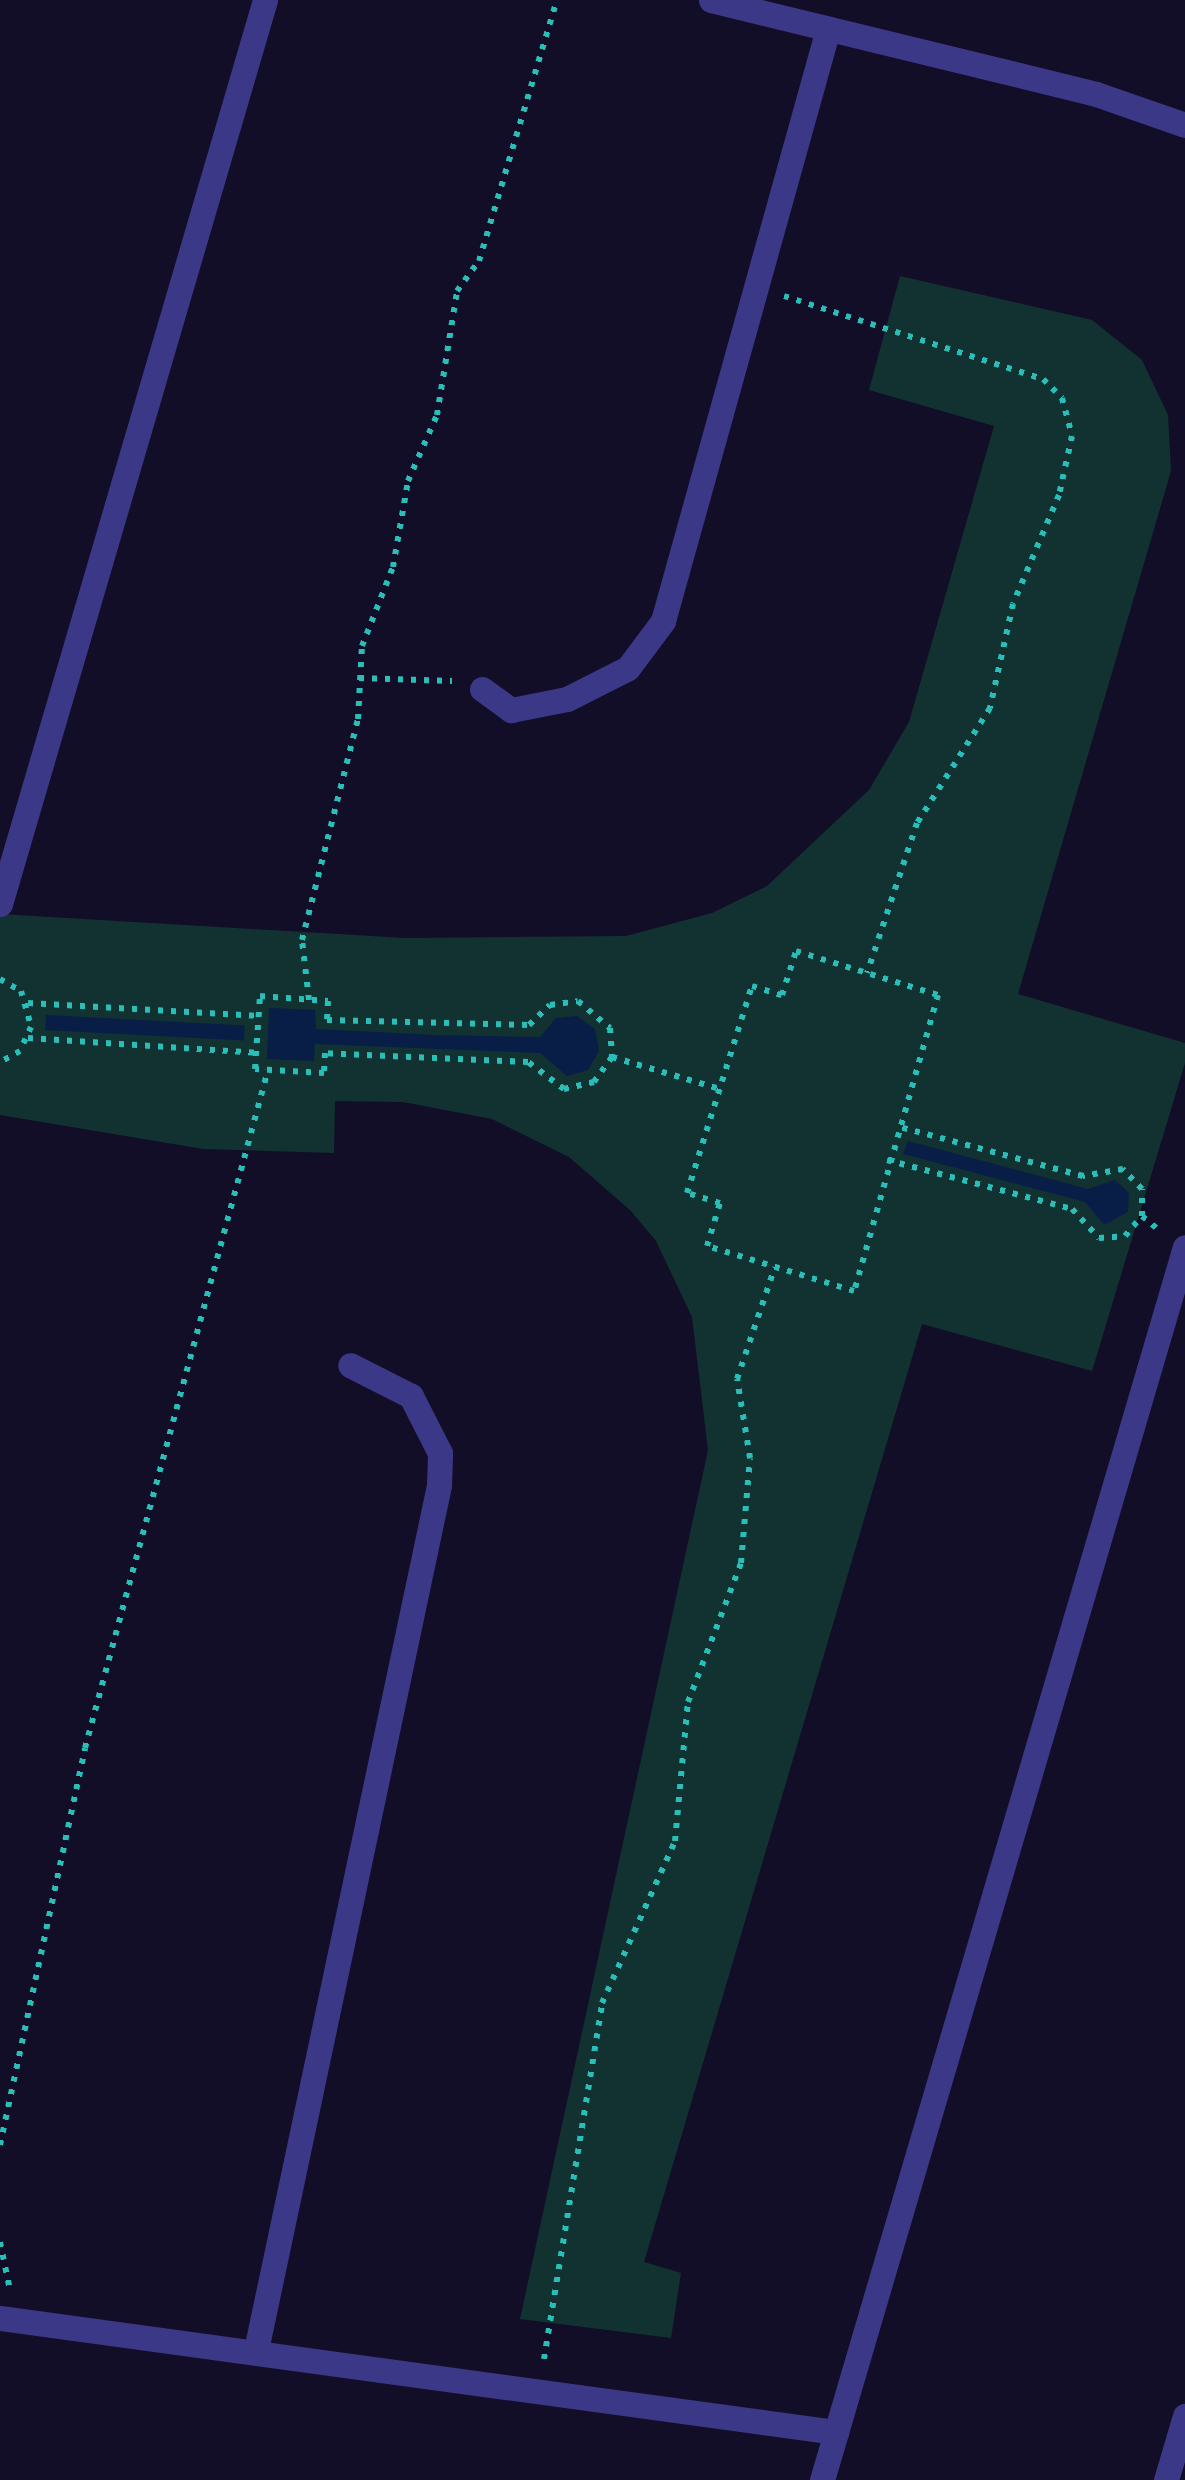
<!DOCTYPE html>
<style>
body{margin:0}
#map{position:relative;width:1185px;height:2480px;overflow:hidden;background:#130e27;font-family:"Archivo Narrow",sans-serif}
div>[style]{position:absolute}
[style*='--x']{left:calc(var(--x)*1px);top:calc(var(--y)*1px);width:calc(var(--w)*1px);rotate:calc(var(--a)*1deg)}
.green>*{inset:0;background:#113231}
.water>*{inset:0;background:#081e47;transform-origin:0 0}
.path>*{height:6px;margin-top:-3px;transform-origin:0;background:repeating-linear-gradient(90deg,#2abeb8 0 5px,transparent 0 13px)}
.street>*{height:25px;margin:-12.5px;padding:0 12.5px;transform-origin:12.5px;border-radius:12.5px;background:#3c3888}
span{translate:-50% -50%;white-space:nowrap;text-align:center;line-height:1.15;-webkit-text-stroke:9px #130e27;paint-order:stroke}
</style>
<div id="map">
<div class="green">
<i style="clip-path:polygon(900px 276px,1092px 320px,1142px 360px,1168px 415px,1171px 471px,1018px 994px,1185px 1043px,1185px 1063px,1092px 1371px,922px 1324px,644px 2262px,681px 2273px,671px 2338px,520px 2319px,708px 1450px,692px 1317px,656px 1241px,630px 1210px,569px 1157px,492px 1119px,403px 1102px,335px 1101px,334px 1153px,203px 1149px,0 1115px,0 914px,405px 938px,626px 936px,712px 913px,767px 886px,869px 790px,909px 722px,994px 426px,869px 390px)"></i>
</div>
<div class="water">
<i style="clip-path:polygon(269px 1008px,315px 1010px,316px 1029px,436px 1035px,540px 1037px,556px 1018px,577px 1016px,595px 1029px,599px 1051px,588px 1070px,567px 1076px,540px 1053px,315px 1044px,314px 1061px,267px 1059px)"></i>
<i style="left:46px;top:1015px;width:199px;height:15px;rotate:3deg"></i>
<i style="clip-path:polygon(908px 1141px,1088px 1189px,1115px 1180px,1129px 1193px,1128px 1212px,1104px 1225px,1085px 1202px,903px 1154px)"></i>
</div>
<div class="path">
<i style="--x:784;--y:296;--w:272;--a:17.8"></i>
<i style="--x:1043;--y:379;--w:27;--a:45"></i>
<i style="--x:1062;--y:398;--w:39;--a:75"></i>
<i style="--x:1072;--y:436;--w:60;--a:102.4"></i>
<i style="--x:1059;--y:495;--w:118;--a:112.9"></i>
<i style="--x:1013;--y:604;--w:107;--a:102.5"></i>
<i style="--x:990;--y:708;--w:136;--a:122.4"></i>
<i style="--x:917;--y:823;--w:158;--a:108.4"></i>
<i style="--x:359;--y:678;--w:93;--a:1.8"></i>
<i style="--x:796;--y:951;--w:149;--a:17.2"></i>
<i style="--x:938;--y:995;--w:308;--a:105.8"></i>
<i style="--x:854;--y:1291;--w:154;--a:-163"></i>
<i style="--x:707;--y:1246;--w:45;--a:-73.2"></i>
<i style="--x:720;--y:1203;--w:34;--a:-163"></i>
<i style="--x:687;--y:1193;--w:217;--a:-72.6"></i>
<i style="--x:752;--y:986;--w:31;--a:17"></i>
<i style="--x:782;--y:995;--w:46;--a:-72.3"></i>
<i style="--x:0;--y:979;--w:24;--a:30"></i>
<i style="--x:21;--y:991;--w:37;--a:74"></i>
<i style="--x:31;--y:1027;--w:26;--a:115"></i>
<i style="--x:20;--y:1051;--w:23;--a:151"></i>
<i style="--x:260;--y:996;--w:68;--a:4.2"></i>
<i style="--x:328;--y:1001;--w:19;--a:93"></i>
<i style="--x:327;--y:1020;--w:202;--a:1.4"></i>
<i style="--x:529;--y:1025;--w:29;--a:-44"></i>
<i style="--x:550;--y:1005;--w:28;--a:-8"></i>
<i style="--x:578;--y:1001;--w:42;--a:40.2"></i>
<i style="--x:610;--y:1028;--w:29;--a:86"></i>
<i style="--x:612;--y:1057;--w:31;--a:126"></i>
<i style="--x:594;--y:1082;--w:31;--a:167"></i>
<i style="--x:564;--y:1089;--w:45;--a:-143.1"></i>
<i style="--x:528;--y:1062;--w:203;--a:-177.5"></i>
<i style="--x:325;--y:1053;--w:20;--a:93"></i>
<i style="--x:324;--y:1073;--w:69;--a:-176.7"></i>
<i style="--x:255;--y:1069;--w:73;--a:-86.1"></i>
<i style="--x:309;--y:1000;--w:60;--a:-96.7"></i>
<i style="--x:302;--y:940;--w:228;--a:-75.8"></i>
<i style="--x:358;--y:719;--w:73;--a:-86.9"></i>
<i style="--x:362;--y:646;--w:85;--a:-68.6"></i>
<i style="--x:393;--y:567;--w:87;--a:-80.1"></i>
<i style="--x:408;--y:481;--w:72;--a:-66.3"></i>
<i style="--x:437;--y:415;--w:126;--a:-80.8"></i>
<i style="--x:457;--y:291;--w:37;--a:-54"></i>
<i style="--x:479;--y:261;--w:272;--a:-73.4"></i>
<i style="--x:28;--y:1003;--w:231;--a:3.2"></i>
<i style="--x:28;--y:1038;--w:229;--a:3.7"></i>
<i style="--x:612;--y:1057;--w:113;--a:16.5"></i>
<i style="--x:887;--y:1160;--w:191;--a:14.8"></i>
<i style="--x:1072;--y:1209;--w:40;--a:47"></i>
<i style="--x:1099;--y:1238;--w:26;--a:-4"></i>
<i style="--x:1125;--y:1236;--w:26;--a:-50"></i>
<i style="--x:1142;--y:1216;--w:27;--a:-90"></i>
<i style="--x:1142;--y:1189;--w:28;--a:-134"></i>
<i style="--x:1123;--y:1169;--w:41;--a:170.1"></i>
<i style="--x:1083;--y:1176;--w:193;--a:-165"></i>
<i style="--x:1142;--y:1216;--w:23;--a:40"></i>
<i style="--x:0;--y:2145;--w:406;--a:-77.9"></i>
<i style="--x:85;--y:1748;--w:702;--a:-74.9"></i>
<i style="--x:0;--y:2242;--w:49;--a:78.2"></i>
<i style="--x:544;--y:2359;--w:361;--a:-80.7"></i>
<i style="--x:602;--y:2003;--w:178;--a:-65.7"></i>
<i style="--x:675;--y:1841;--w:140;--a:-84.7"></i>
<i style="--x:688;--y:1702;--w:149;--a:-69.1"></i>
<i style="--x:741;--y:1563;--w:105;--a:-85.1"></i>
<i style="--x:750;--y:1458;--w:80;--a:-99.3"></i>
<i style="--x:737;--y:1379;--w:118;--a:-71.3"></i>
</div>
<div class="street">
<i style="--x:711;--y:0;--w:396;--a:13.7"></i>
<i style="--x:1096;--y:94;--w:94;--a:19.2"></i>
<i style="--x:482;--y:689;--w:36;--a:36"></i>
<i style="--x:511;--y:710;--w:57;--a:-11.1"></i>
<i style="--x:567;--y:699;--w:68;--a:-26.9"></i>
<i style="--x:628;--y:668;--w:59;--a:-53.3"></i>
<i style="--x:663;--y:621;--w:615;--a:-74.43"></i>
<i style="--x:0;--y:904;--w:942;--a:-73.66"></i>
<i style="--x:0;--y:2318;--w:844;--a:7.77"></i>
<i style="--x:256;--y:2350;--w:884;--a:-78.05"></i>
<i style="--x:439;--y:1485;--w:32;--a:-88"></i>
<i style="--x:440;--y:1453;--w:64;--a:-117"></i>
<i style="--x:411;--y:1396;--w:68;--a:-153.1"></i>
<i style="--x:822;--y:2480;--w:1285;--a:-73.6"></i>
<i style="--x:1166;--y:2480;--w:67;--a:-73.5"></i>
</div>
</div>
